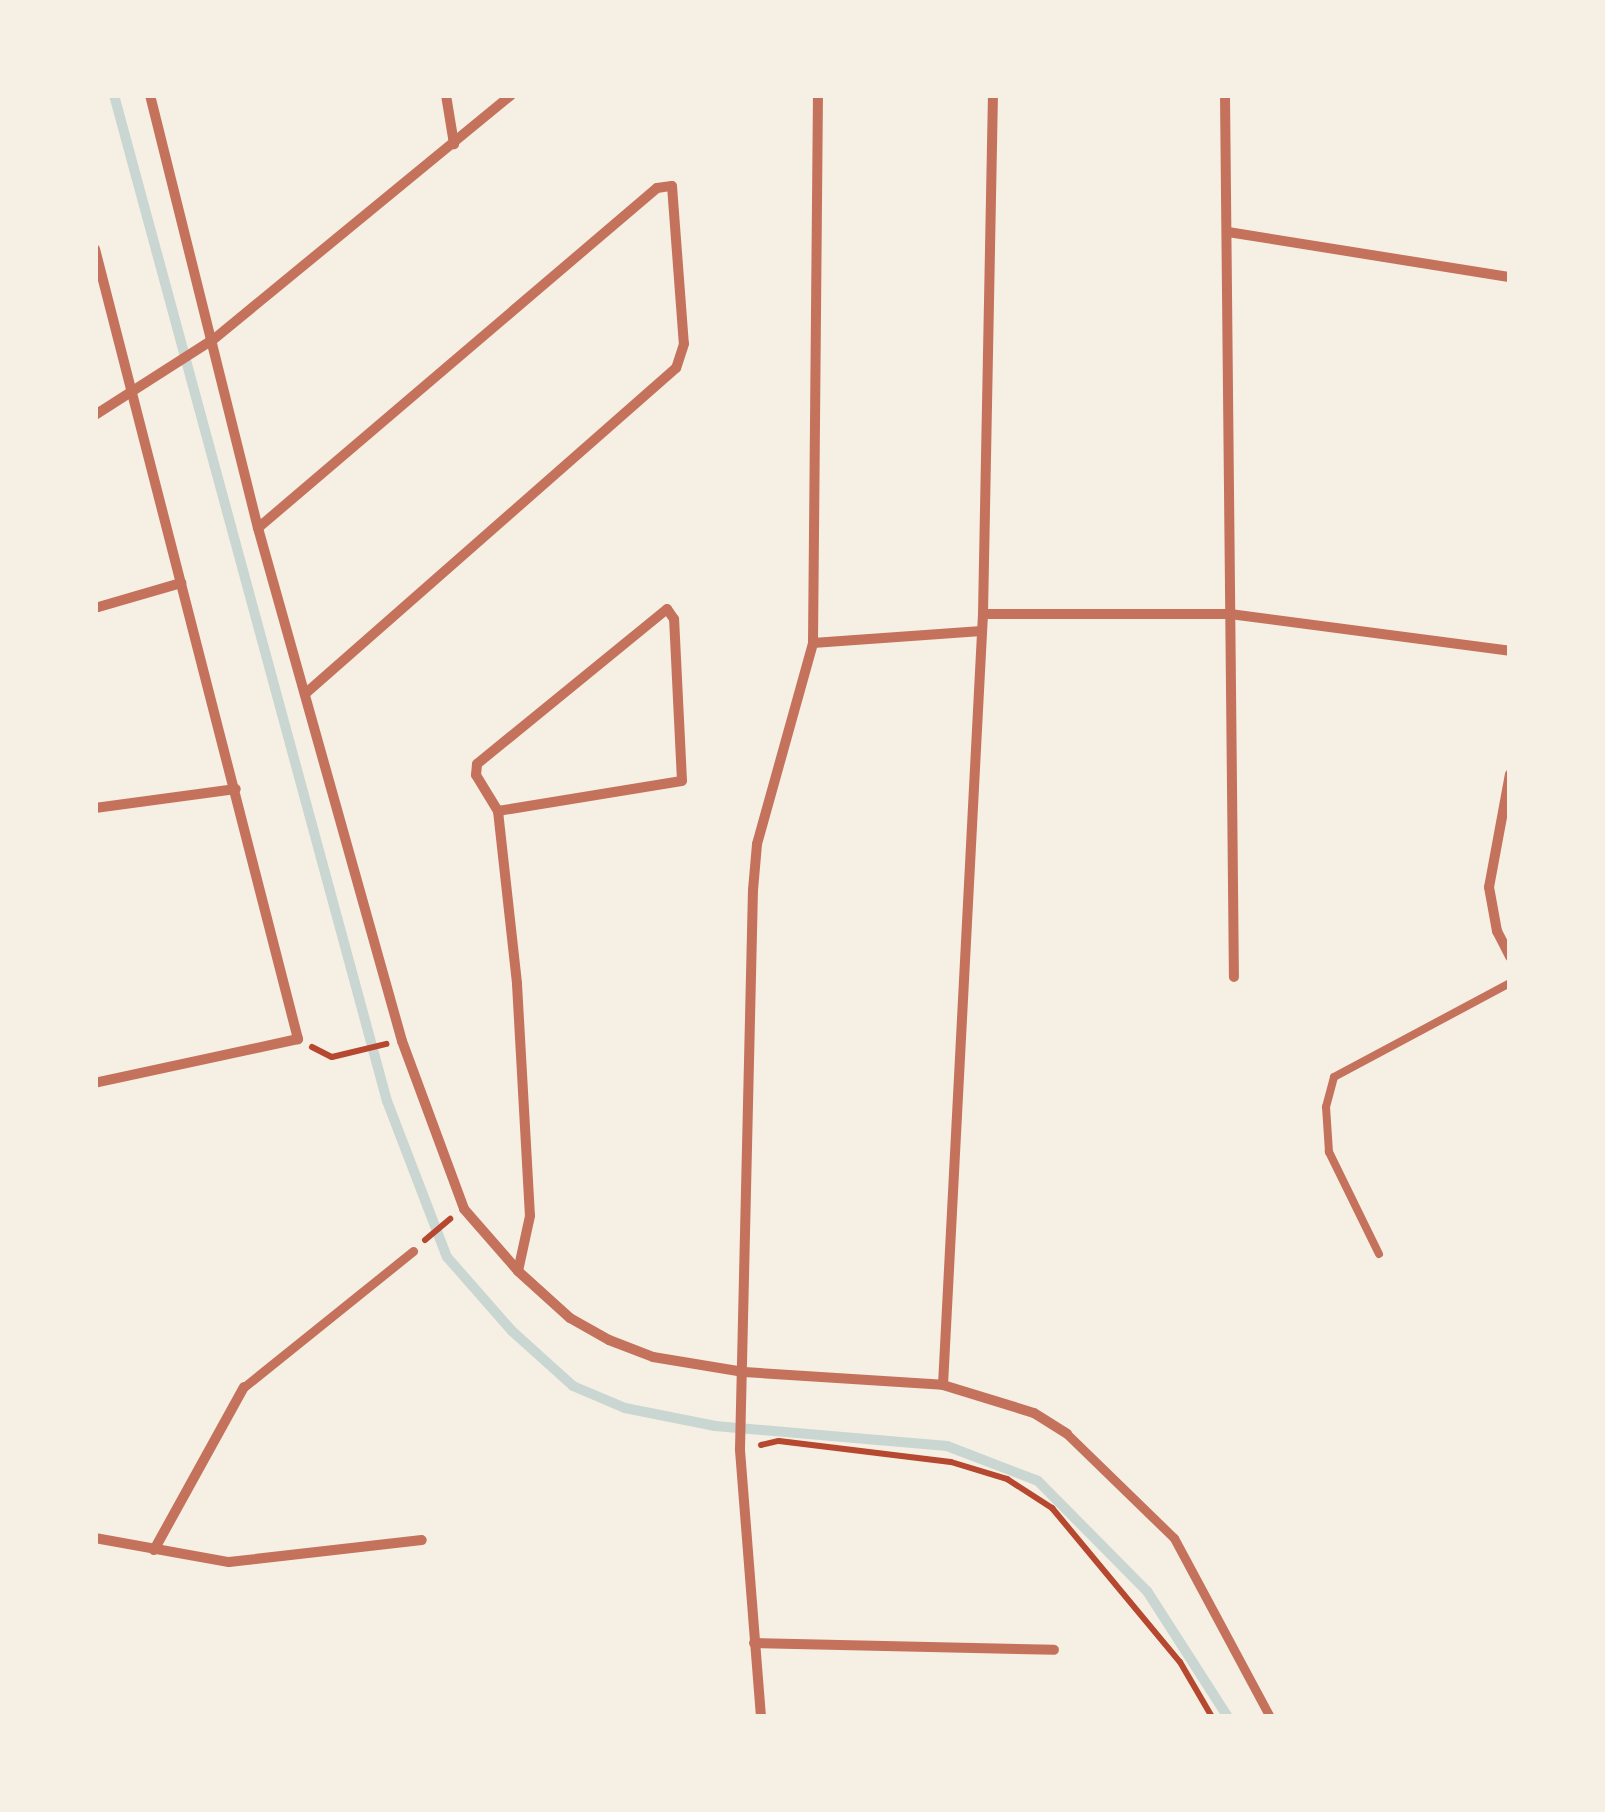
<!DOCTYPE html>
<style>
body{margin:0}
#map{position:relative;width:1605px;height:1812px;overflow:hidden;background:#f6efe4;font-family:"DejaVu Sans",sans-serif}
div>[style]{position:absolute}
[style*='--x']{left:calc(var(--x)*1px);top:calc(var(--y)*1px);width:calc(var(--w)*1px);rotate:calc(var(--a)*1deg)}
.stream>*{height:10px;margin:-5px;padding:0 5px;transform-origin:5px;border-radius:5px;background:#c9d6d2}
.path>*{height:6px;margin:-3px;padding:0 3px;transform-origin:3px;border-radius:3px;background:#b5482f}
.service>*{height:8px;margin:-4px;padding:0 4px;transform-origin:4px;border-radius:4px;background:#c5725c}
.pedestrian>*{height:9px;margin:-4.5px;padding:0 4.5px;transform-origin:4.5px;border-radius:4.5px;background:#c5725c}
.minor>*{height:10px;margin:-5px;padding:0 5px;transform-origin:5px;border-radius:5px;background:#c5725c}
span{translate:-50% -50%;white-space:nowrap;text-align:center;line-height:1.15;-webkit-text-stroke:8px #f6efe4;paint-order:stroke}
.frame{position:absolute;inset:0;border:98px solid #f6efe4;pointer-events:none}
</style>
<div id="map">
<div class="stream">
<i style="--x:114;--y:95;--w:1042;--a:74.82"></i>
<i style="--x:387;--y:1101;--w:167;--a:69"></i>
<i style="--x:447;--y:1257;--w:98;--a:48.7"></i>
<i style="--x:512;--y:1331;--w:82;--a:42"></i>
<i style="--x:573;--y:1386;--w:56;--a:22.9"></i>
<i style="--x:625;--y:1408;--w:92;--a:11.3"></i>
<i style="--x:715;--y:1426;--w:233;--a:4.9"></i>
<i style="--x:947;--y:1446;--w:97;--a:21"></i>
<i style="--x:1038;--y:1481;--w:155;--a:45.3"></i>
<i style="--x:1147;--y:1591;--w:150;--a:57.3"></i>
</div>
<div class="path">
<i style="--x:312;--y:1047;--w:22;--a:27"></i>
<i style="--x:332;--y:1057;--w:56;--a:-13.5"></i>
<i style="--x:425;--y:1240;--w:33;--a:-40"></i>
<i style="--x:761;--y:1445;--w:18;--a:-13"></i>
<i style="--x:779;--y:1441;--w:173;--a:7"></i>
<i style="--x:951;--y:1462;--w:59;--a:16.9"></i>
<i style="--x:1007;--y:1479;--w:54;--a:32.8"></i>
<i style="--x:1052;--y:1508;--w:200;--a:50.3"></i>
<i style="--x:1180;--y:1662;--w:64;--a:59.8"></i>
</div>
<div class="service">
<i style="--x:1379;--y:1254;--w:114;--a:-116.1"></i>
<i style="--x:1329;--y:1152;--w:45;--a:-93.8"></i>
<i style="--x:1326;--y:1107;--w:31;--a:-75"></i>
<i style="--x:1334;--y:1077;--w:200;--a:-28.1"></i>
</div>
<div class="pedestrian">
<i style="--x:244;--y:1387;--w:217;--a:-38.8"></i>
<i style="--x:1067;--y:1434;--w:149;--a:44.2"></i>
<i style="--x:1174;--y:1538;--w:203;--a:61.8"></i>
</div>
<div class="minor">
<i style="--x:150;--y:95;--w:446;--a:76"></i>
<i style="--x:258;--y:528;--w:533;--a:74.32"></i>
<i style="--x:402;--y:1041;--w:179;--a:69.7"></i>
<i style="--x:464;--y:1209;--w:82;--a:48.9"></i>
<i style="--x:518;--y:1271;--w:70;--a:42.1"></i>
<i style="--x:570;--y:1318;--w:45;--a:29.4"></i>
<i style="--x:609;--y:1340;--w:47;--a:21.1"></i>
<i style="--x:653;--y:1357;--w:92;--a:9.4"></i>
<i style="--x:744;--y:1372;--w:199;--a:3.7"></i>
<i style="--x:943;--y:1385;--w:95;--a:17.1"></i>
<i style="--x:1034;--y:1413;--w:39;--a:32"></i>
<i style="--x:446;--y:95;--w:50;--a:80.7"></i>
<i style="--x:1225;--y:95;--w:882;--a:89.42"></i>
<i style="--x:1228;--y:232;--w:286;--a:9.1"></i>
<i style="--x:95;--y:249;--w:816;--a:75.59"></i>
<i style="--x:298;--y:1039;--w:208;--a:167.8"></i>
<i style="--x:95;--y:415;--w:141;--a:-32.6"></i>
<i style="--x:214;--y:339;--w:384;--a:-39.4"></i>
<i style="--x:258;--y:528;--w:524;--a:-40.44"></i>
<i style="--x:657;--y:188;--w:15;--a:-8"></i>
<i style="--x:672;--y:186;--w:158;--a:85.7"></i>
<i style="--x:684;--y:344;--w:25;--a:108"></i>
<i style="--x:676;--y:368;--w:494;--a:138.7"></i>
<i style="--x:95;--y:608;--w:90;--a:-16.2"></i>
<i style="--x:983;--y:614;--w:247;--a:0"></i>
<i style="--x:1230;--y:614;--w:282;--a:7.5"></i>
<i style="--x:813;--y:643;--w:169;--a:-4.1"></i>
<i style="--x:1510;--y:774;--w:115;--a:100.5"></i>
<i style="--x:1489;--y:887;--w:45;--a:79.7"></i>
<i style="--x:1497;--y:931;--w:29;--a:63"></i>
<i style="--x:95;--y:808;--w:142;--a:-7.7"></i>
<i style="--x:498;--y:811;--w:186;--a:-9.3"></i>
<i style="--x:682;--y:781;--w:162;--a:-92.8"></i>
<i style="--x:674;--y:619;--w:12;--a:-125"></i>
<i style="--x:667;--y:609;--w:245;--a:140.8"></i>
<i style="--x:477;--y:764;--w:11;--a:95"></i>
<i style="--x:476;--y:775;--w:42;--a:58.6"></i>
<i style="--x:498;--y:811;--w:174;--a:83.7"></i>
<i style="--x:517;--y:984;--w:232;--a:86.8"></i>
<i style="--x:530;--y:1216;--w:56;--a:102.3"></i>
<i style="--x:943;--y:1385;--w:772;--a:-87.03"></i>
<i style="--x:983;--y:614;--w:519;--a:-88.9"></i>
<i style="--x:95;--y:1538;--w:136;--a:10.2"></i>
<i style="--x:229;--y:1562;--w:194;--a:-6.5"></i>
<i style="--x:154;--y:1550;--w:186;--a:-61.1"></i>
<i style="--x:754;--y:1643;--w:300;--a:1.3"></i>
<i style="--x:761;--y:1717;--w:269;--a:-94.5"></i>
<i style="--x:740;--y:1449;--w:559;--a:-88.67"></i>
<i style="--x:753;--y:890;--w:46;--a:-85"></i>
<i style="--x:757;--y:844;--w:209;--a:-74.4"></i>
<i style="--x:813;--y:643;--w:548;--a:-89.48"></i>
</div>
<div class="frame"></div>
</div>
